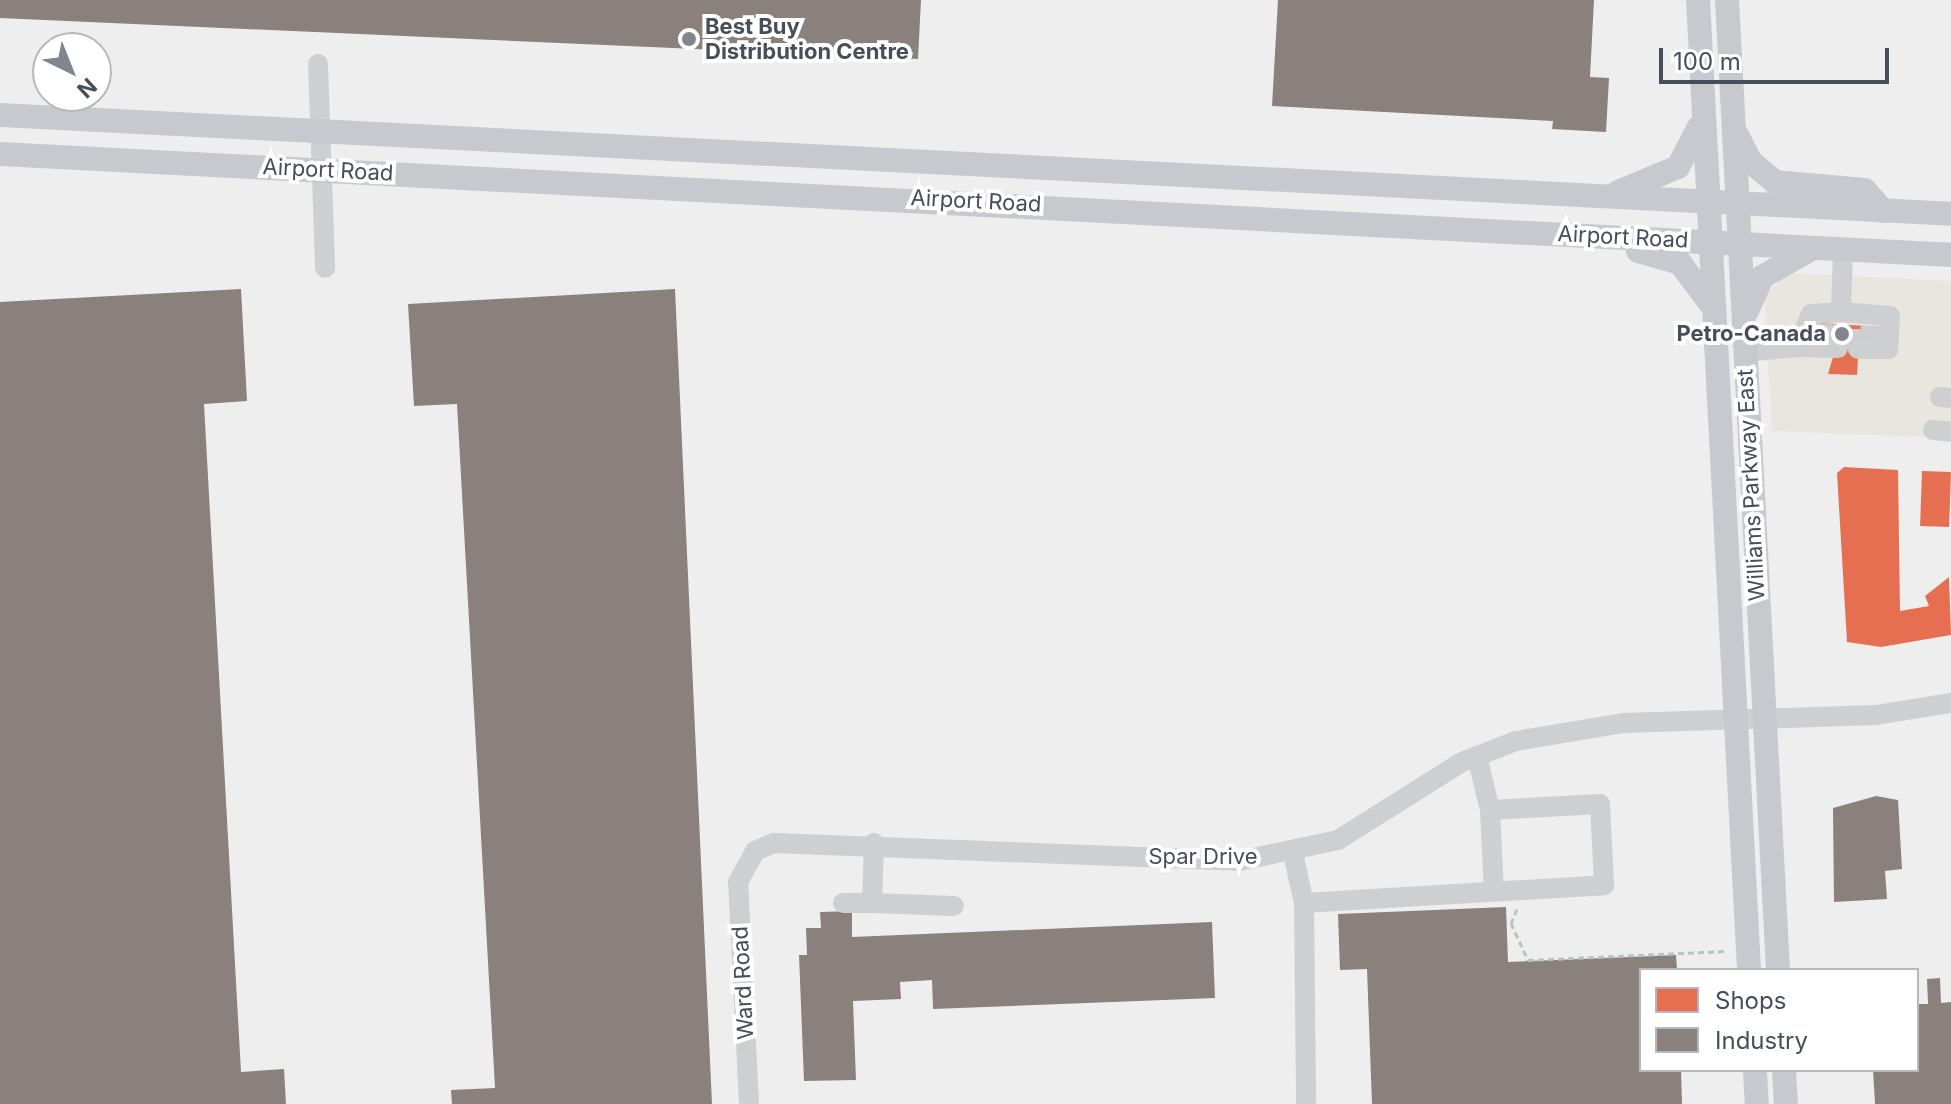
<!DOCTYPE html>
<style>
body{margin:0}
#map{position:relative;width:1951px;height:1104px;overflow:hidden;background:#efeeee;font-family:Inter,sans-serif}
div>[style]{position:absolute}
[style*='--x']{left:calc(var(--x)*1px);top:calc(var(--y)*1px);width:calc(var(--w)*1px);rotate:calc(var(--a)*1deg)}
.commercial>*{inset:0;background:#e8e6de}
.shops>*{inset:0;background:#e76f51;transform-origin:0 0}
.industry>*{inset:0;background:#8a817c}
.minor-tunnel>*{height:20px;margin-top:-10px;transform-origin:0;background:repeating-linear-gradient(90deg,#cdced0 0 20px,transparent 0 30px)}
.path>*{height:3px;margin-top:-1.5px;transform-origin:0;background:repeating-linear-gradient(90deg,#b8c4c2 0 6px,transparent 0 10px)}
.minor>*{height:20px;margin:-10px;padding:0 10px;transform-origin:10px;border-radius:10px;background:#cdcfd1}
.major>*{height:24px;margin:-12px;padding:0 12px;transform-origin:12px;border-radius:12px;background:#c7c9cf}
.dots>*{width:22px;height:22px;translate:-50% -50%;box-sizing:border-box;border:4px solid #fff;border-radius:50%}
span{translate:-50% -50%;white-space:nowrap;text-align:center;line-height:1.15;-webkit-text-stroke:8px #fff;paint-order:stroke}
.poi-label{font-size:22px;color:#464e5a;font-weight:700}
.left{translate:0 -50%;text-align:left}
.right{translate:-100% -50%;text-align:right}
.street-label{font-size:22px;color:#464e5a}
.legend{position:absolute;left:1639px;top:968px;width:280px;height:104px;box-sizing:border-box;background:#fff;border:2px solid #b5b8bd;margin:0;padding:10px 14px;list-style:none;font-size:24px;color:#464e5a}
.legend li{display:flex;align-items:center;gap:16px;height:40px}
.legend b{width:40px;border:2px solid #b5b8bd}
.north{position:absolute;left:32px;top:32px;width:80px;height:80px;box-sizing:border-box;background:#fff;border:2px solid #b5b8bd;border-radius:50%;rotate:137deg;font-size:22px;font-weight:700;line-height:32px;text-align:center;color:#464e5a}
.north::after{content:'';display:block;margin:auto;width:28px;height:36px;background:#81868e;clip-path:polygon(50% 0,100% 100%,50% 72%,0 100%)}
.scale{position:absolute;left:1659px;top:48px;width:230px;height:36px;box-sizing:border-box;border:4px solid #464e5a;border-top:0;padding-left:10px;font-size:24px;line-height:28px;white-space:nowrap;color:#464e5a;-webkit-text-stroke:6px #fff;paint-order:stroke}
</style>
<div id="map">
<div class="commercial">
<i style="clip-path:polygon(1789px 273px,1951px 281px,1951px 438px,1772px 431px,1764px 295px)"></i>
</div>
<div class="shops">
<i style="clip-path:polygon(1819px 323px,1881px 327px,1885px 341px,1859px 342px,1857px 375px,1828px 374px,1838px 340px,1813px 337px)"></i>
<i style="clip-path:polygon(1844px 467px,1898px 470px,1900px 611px,1929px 606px,1925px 596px,1949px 577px,1951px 635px,1881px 647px,1847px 642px,1837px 473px)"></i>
<i style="left:1922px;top:471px;width:29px;height:55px;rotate:2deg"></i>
</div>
<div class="industry">
<i style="clip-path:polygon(0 0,921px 0,918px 59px,0 18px)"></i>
<i style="clip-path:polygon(1278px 0,1594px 0,1590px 77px,1609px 78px,1606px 132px,1552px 129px,1553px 121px,1272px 106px)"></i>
<i style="clip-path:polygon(241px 289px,247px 401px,204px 404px,241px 1072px,284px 1069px,286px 1104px,0 1104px,0 302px)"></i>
<i style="clip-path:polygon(675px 289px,712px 1104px,452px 1104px,451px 1090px,495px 1088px,457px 404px,414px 406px,408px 304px)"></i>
<i style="clip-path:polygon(1876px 796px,1898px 800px,1902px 869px,1885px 871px,1887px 899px,1834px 902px,1833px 808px)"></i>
<i style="clip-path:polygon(1506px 907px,1508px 962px,1676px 955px,1677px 970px,1641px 970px,1641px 1070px,1681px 1070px,1682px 1104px,1372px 1104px,1367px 969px,1340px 970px,1338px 914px)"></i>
<i style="clip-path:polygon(852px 911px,852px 937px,1212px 922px,1215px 998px,933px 1009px,932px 980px,900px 982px,901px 999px,853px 1001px,856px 1080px,804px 1081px,799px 955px,807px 955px,806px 928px,821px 928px,820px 912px)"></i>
<i style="clip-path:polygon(1940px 978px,1941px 1003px,1951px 1002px,1951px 1104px,1875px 1104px,1873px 1070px,1917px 1070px,1917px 1004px,1928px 1004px,1927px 979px)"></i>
</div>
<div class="minor-tunnel">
<i style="--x:1827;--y:340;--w:16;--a:-86"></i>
<i style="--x:1869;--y:342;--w:16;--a:-83"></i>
<i style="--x:1850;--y:349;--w:24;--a:-88"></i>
</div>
<div class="path">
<i style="--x:1517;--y:909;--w:15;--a:113"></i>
<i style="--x:1511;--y:923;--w:41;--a:65.3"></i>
<i style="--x:1528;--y:960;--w:199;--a:-2.6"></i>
</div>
<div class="minor">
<i style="--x:318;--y:64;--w:204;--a:88"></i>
<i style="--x:1841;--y:312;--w:49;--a:4.7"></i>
<i style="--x:1890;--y:316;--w:33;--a:93"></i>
<i style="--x:1888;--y:349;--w:30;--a:180"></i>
<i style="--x:1797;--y:347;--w:41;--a:1.4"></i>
<i style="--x:1744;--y:352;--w:53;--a:-5.4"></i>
<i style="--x:1797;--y:347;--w:36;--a:-67"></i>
<i style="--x:1811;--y:314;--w:30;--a:-4"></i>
<i style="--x:1841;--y:312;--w:62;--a:-88.2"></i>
<i style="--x:1940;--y:397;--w:11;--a:5"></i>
<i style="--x:1933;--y:430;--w:18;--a:6"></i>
<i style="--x:1477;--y:756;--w:56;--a:76.5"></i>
<i style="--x:1293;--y:853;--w:51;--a:77.6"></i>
<i style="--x:1304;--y:903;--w:201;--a:89.4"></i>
<i style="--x:843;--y:903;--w:29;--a:0"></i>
<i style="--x:872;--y:903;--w:60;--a:-88.1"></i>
<i style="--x:872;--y:903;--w:82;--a:2.1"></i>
<i style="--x:1304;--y:903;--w:301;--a:-3.4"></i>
<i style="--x:1604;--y:885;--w:81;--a:-92.8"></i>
<i style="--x:1600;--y:804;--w:110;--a:176.9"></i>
<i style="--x:1490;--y:810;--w:81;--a:87.2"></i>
<i style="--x:749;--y:1104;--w:222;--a:-92.8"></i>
<i style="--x:738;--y:882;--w:35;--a:-61"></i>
<i style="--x:755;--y:851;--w:21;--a:-23"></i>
<i style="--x:774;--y:843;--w:465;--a:2.2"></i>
<i style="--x:1239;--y:861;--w:101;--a:-12"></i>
<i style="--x:1338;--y:840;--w:146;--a:-32.2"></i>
<i style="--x:1462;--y:762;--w:58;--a:-21.3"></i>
<i style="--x:1516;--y:741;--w:109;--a:-9.5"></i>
<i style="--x:1624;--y:723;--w:252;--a:-1.8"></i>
<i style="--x:1876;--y:715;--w:76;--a:-9.1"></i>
</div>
<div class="major">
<i style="--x:1698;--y:0;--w:971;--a:86.99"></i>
<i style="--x:1727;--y:0;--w:971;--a:86.99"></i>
<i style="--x:0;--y:115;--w:1954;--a:2.9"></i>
<i style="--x:1737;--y:135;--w:29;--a:63"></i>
<i style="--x:1750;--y:161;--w:33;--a:40"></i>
<i style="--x:1775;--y:182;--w:90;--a:5.1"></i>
<i style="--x:1865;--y:190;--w:28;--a:49"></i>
<i style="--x:0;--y:154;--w:1954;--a:2.96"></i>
<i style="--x:1618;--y:192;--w:65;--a:-22.6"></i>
<i style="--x:1678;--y:167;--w:45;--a:-62.3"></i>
<i style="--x:1638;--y:251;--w:44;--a:15.9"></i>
<i style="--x:1680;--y:263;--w:50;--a:53.1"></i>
<i style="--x:1747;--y:311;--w:37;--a:-66"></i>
<i style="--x:1762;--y:277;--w:53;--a:-29.5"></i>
<i style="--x:1755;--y:1070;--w:34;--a:87"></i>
<i style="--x:1784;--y:1070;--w:34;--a:87"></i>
</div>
<div class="dots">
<i style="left:689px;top:39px;background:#81868e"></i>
<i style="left:1842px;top:334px;background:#81868e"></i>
</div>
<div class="poi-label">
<span class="left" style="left:705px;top:39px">Best Buy<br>Distribution Centre</span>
<span class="right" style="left:1826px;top:334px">Petro-Canada</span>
</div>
<div class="street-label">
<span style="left:328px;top:170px;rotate:3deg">Airport Road</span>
<span style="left:976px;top:201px;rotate:3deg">Airport Road</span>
<span style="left:1623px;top:237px;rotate:3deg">Airport Road</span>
<span style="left:1751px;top:485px;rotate:-93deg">Williams Parkway East</span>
<span style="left:1203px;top:857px">Spar Drive</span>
<span style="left:743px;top:983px;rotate:-93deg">Ward Road</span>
</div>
<ul class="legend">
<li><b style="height:22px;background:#e76f51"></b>Shops</li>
<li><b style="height:22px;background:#8a817c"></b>Industry</li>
</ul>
<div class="north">N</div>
<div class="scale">100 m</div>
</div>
